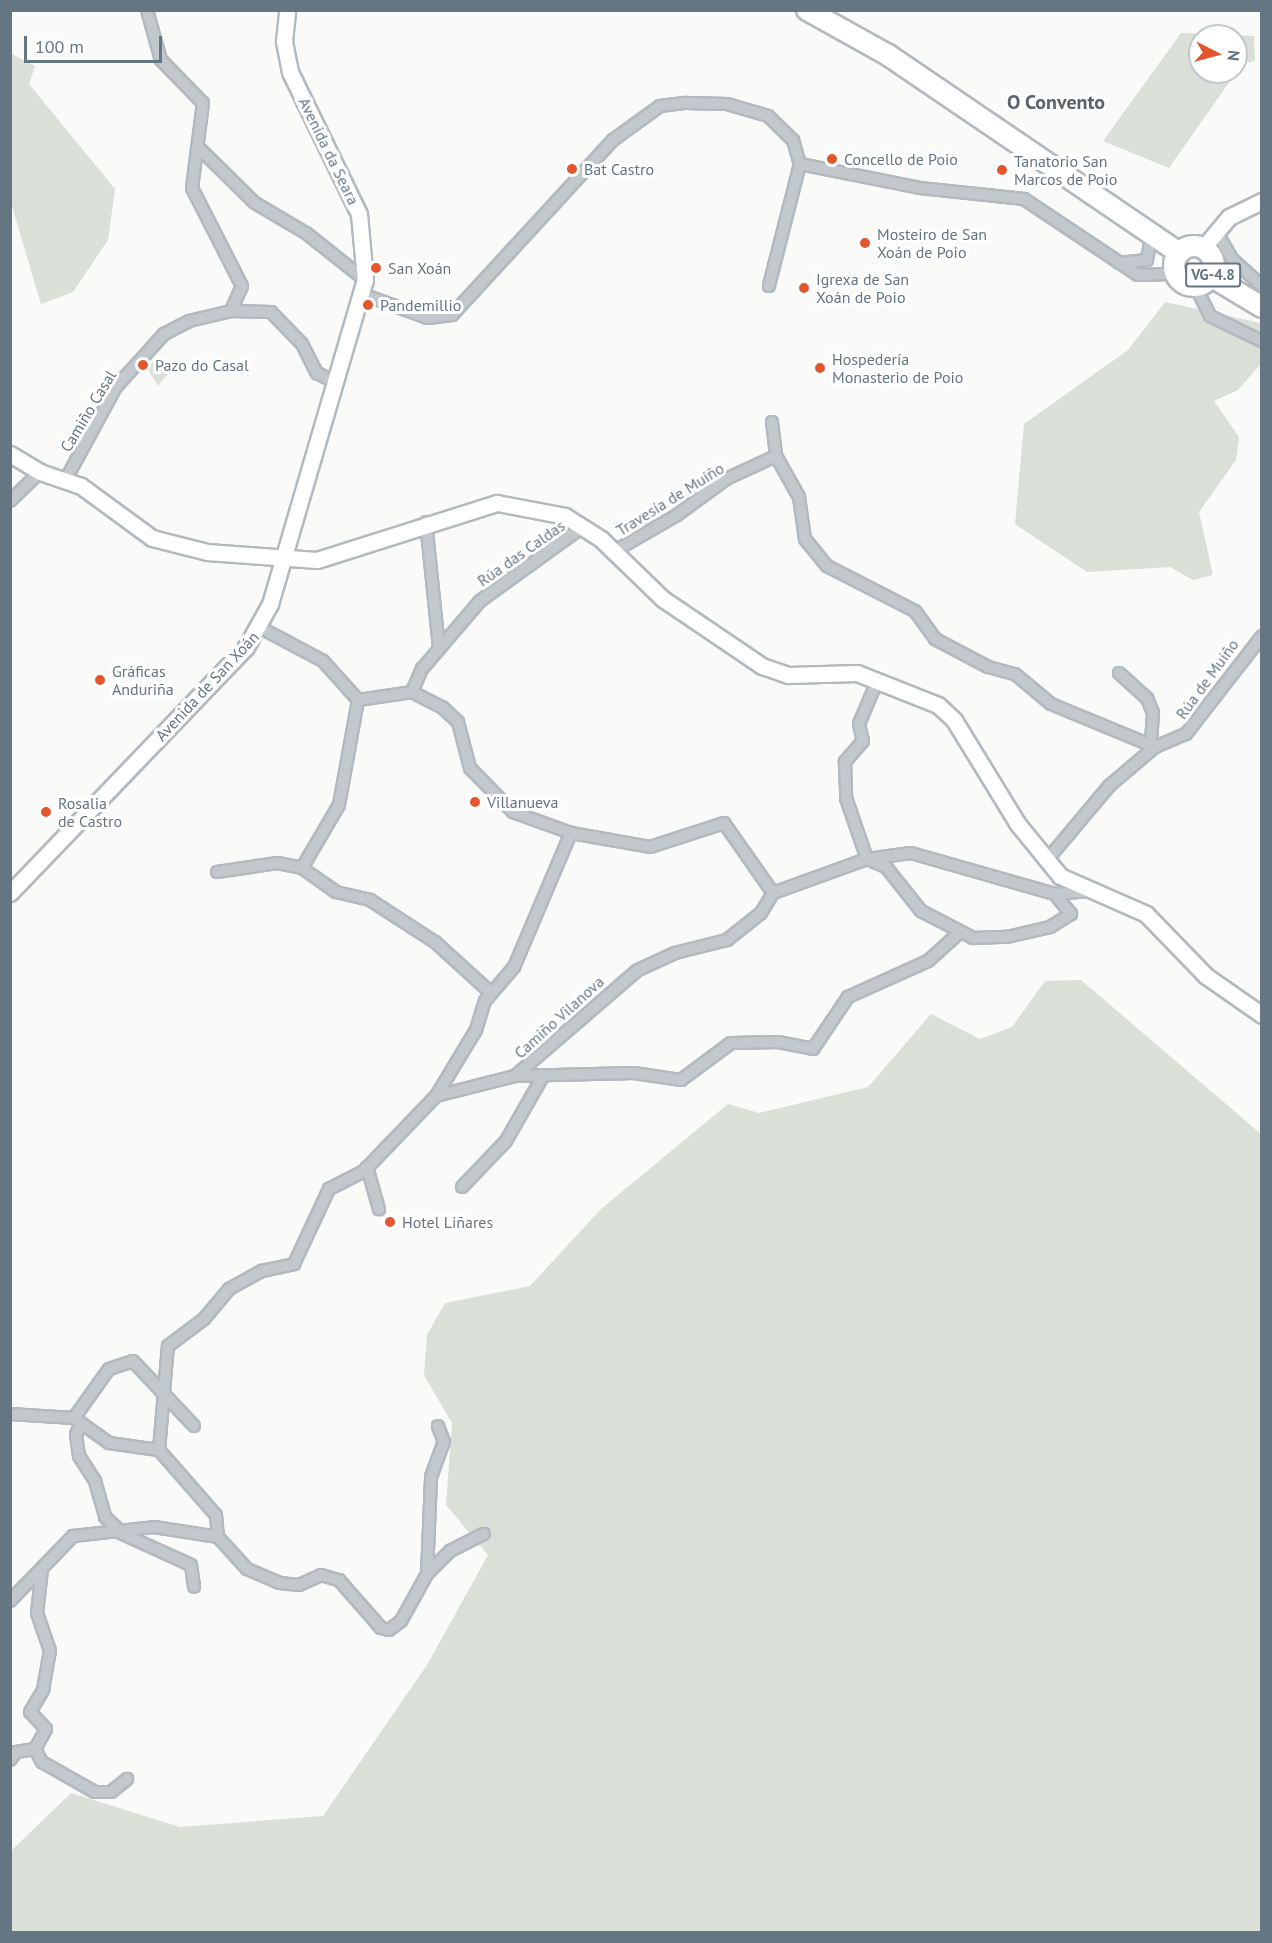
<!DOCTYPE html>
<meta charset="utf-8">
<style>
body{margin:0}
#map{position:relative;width:1272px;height:1943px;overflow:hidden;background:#fafaf8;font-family:"PT Sans",sans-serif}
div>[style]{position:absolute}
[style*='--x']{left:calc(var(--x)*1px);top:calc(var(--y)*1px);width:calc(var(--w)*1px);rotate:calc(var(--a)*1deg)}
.green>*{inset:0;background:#dadfd7}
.roads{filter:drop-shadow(2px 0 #b3babf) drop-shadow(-2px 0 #b3babf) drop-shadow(0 2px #b3babf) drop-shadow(0 -2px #b3babf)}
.street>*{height:10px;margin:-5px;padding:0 5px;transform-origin:5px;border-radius:5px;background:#c3c8cc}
.secondary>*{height:15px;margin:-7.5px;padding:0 7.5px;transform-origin:7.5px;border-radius:7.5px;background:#fff}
.highway>*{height:20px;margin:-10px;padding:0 10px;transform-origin:10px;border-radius:10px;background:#fff}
.highway>.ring{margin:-10px;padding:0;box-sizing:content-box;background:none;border:20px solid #fff;border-radius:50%}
.dots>*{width:16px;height:16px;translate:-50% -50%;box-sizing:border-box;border:3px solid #fff;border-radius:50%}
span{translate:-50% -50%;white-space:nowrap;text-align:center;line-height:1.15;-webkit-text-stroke:6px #fff;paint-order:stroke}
.shield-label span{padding:2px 4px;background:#fff;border:2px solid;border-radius:4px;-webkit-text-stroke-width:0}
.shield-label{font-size:15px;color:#657683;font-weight:700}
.street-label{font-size:16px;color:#657683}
.poi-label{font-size:16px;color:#657683}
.left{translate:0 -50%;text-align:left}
.quarter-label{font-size:20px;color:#57646e;font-weight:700}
.frame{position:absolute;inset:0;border:12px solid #657683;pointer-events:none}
.north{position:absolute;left:1188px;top:24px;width:60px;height:60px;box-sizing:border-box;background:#fff;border:2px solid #c1c8cd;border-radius:50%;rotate:96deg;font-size:16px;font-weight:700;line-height:24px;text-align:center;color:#657683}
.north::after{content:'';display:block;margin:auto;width:21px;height:27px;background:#e4572e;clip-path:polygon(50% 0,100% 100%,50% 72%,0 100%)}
.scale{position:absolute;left:24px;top:36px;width:138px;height:27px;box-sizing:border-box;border:3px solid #657683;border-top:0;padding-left:8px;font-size:18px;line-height:21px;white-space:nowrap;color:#657683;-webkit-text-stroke:4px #fff;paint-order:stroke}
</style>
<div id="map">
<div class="green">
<i style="clip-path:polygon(evenodd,1181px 33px,1254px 36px,1255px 61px,1242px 64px,1169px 168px,1103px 141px,1181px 33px,1200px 36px,1236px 36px,1236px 72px,1200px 72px,1200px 36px)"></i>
<i style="clip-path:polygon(10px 53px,35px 66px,29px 84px,115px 189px,108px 240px,73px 292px,41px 304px,11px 203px)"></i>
<i style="clip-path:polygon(1165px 302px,1261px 323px,1261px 364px,1238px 390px,1214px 401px,1239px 437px,1236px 460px,1199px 512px,1213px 575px,1193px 580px,1170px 567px,1087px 572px,1015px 524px,1024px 424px,1128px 350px)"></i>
<i style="clip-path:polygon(156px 358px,172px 369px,158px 386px,147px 368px)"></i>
<i style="clip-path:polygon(650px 513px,652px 521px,624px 536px,613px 524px)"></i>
<i style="clip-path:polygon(1081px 980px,1261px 1134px,1261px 1932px,11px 1932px,11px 1851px,71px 1793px,180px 1827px,323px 1816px,427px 1665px,488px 1555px,446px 1505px,452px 1423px,424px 1375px,427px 1335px,445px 1303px,530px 1286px,601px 1209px,728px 1104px,759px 1113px,868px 1087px,931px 1014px,980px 1039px,1012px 1027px,1045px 981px)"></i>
</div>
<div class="roads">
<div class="street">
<i style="--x:147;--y:10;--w:52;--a:74.4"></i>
<i style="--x:161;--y:60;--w:60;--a:45.7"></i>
<i style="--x:203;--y:103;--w:86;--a:97.4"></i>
<i style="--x:192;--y:188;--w:110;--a:63"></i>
<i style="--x:242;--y:286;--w:27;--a:114"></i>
<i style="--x:200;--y:149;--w:77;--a:44.5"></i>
<i style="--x:255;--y:203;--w:59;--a:30.5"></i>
<i style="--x:306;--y:233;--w:75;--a:38.5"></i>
<i style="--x:800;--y:164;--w:122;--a:11.3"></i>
<i style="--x:920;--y:188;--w:105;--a:6"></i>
<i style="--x:1024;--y:199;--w:137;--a:33.7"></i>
<i style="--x:1138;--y:275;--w:38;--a:-2"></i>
<i style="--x:1216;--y:231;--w:34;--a:60"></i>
<i style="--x:1233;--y:260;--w:39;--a:42"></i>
<i style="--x:1119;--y:263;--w:28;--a:-6"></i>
<i style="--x:1147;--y:260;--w:27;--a:-80"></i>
<i style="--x:1195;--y:286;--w:34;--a:63"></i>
<i style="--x:1210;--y:316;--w:58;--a:25.7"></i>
<i style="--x:362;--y:294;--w:70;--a:20"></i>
<i style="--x:428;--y:318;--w:24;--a:-7"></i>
<i style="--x:452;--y:315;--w:238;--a:-47.4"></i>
<i style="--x:613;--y:140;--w:58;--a:-35.9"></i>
<i style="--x:660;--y:106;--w:26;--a:-7"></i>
<i style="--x:686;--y:103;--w:41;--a:1.4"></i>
<i style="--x:727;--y:104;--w:43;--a:16.3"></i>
<i style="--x:768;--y:116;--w:35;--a:44"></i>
<i style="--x:793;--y:140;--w:25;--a:74"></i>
<i style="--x:800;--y:164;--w:126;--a:104.3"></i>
<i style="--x:772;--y:422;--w:34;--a:83"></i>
<i style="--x:776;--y:456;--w:47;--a:60.7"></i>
<i style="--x:799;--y:497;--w:42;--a:81.9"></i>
<i style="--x:805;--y:539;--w:35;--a:51"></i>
<i style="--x:827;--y:566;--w:99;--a:27.1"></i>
<i style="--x:915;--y:611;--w:34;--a:54"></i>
<i style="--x:935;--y:639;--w:60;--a:27.8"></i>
<i style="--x:988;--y:667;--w:28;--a:15"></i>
<i style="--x:1015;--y:674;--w:47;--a:39.8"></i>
<i style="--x:1051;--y:704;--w:113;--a:22.5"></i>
<i style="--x:66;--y:479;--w:105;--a:-61.5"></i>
<i style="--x:116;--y:387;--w:72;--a:-47.8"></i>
<i style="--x:164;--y:334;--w:28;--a:-27"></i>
<i style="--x:189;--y:321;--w:43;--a:-13.4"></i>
<i style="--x:231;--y:311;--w:40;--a:1.4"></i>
<i style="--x:271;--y:312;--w:45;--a:45.9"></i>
<i style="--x:302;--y:344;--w:33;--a:63"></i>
<i style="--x:317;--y:373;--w:20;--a:27"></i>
<i style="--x:10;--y:501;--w:42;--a:-44"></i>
<i style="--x:426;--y:522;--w:127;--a:84.1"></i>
<i style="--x:613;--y:552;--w:74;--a:-30"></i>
<i style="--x:677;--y:515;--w:61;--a:-36.3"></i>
<i style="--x:726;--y:479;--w:55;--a:-24.7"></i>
<i style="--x:261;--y:628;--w:70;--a:28"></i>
<i style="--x:323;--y:661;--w:52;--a:48.1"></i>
<i style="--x:358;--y:700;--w:55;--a:-8.4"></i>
<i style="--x:412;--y:692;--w:34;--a:27"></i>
<i style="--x:442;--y:707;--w:22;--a:43"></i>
<i style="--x:458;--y:722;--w:48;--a:75.4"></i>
<i style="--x:470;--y:768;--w:62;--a:45.7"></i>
<i style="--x:513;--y:812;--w:62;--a:19.9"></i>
<i style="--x:571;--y:833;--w:80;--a:10"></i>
<i style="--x:650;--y:847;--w:78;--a:-18"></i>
<i style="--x:724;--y:823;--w:85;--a:55"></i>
<i style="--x:1119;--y:673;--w:38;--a:42"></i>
<i style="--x:1147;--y:698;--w:16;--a:68"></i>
<i style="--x:1153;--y:713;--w:31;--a:94"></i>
<i style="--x:878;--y:679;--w:49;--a:112.9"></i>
<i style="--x:859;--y:724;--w:17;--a:77"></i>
<i style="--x:863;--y:741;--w:28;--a:131"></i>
<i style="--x:845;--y:762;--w:36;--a:88"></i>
<i style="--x:846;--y:798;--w:65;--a:71"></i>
<i style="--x:867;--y:859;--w:21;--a:23"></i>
<i style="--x:886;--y:867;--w:56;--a:51.5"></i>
<i style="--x:921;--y:911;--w:59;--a:27.4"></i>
<i style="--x:973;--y:938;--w:34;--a:-2"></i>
<i style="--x:1007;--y:937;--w:44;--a:-13.1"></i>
<i style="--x:1050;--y:927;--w:25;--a:-32"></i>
<i style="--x:1071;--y:914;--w:26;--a:-129"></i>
<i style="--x:412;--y:692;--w:25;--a:-67"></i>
<i style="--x:422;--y:669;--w:89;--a:-49.5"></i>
<i style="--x:480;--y:601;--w:128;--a:-35.8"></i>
<i style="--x:1047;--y:860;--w:97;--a:-50"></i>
<i style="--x:1109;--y:786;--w:60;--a:-40.3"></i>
<i style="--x:1155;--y:747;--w:34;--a:-23"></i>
<i style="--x:1186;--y:734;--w:124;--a:-52.2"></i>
<i style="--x:302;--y:868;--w:73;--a:-59.6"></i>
<i style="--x:339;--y:805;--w:107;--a:-79.7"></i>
<i style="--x:217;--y:872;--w:61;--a:-8.5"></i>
<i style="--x:277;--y:863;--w:25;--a:11"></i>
<i style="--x:302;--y:868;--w:42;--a:35.2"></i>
<i style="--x:336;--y:892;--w:35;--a:13"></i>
<i style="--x:370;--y:900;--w:77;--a:32.9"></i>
<i style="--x:435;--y:942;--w:74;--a:42.3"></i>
<i style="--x:773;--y:893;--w:100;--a:-19.9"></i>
<i style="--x:867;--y:859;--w:44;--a:-7.8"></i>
<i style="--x:911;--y:853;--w:150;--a:15.9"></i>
<i style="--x:1055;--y:894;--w:35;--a:-5"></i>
<i style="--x:515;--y:1076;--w:119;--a:-1.4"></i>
<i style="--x:634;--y:1073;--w:48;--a:8.5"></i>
<i style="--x:681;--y:1080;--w:62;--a:-36.5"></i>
<i style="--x:731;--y:1043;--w:47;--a:-1.2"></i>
<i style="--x:778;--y:1042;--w:36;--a:11"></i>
<i style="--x:813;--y:1049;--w:63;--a:-56.1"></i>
<i style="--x:848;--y:997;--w:88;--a:-24.2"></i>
<i style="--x:928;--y:961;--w:40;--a:-42"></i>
<i style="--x:436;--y:1096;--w:77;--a:-58.8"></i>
<i style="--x:476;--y:1030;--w:30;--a:-73"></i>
<i style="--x:485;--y:1001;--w:45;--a:-49.5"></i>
<i style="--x:514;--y:967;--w:146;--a:-67"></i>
<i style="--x:367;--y:1167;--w:44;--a:74.1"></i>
<i style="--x:462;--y:1187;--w:64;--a:-46.3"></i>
<i style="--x:506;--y:1141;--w:73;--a:-60.3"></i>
<i style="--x:10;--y:1414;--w:64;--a:3.6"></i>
<i style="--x:74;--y:1418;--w:43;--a:35.5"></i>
<i style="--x:109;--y:1443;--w:50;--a:8"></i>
<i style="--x:159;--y:1450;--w:86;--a:48.8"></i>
<i style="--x:216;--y:1515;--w:22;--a:85"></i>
<i style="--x:74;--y:1418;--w:60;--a:-54.5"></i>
<i style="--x:109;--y:1369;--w:25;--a:-18"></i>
<i style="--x:133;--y:1361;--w:89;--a:46.8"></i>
<i style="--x:81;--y:1423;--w:13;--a:113"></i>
<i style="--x:76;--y:1435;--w:21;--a:82"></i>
<i style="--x:79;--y:1456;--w:30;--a:57"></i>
<i style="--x:95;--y:1481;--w:37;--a:74"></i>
<i style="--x:105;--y:1517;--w:19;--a:43"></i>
<i style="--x:159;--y:1450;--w:104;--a:-85.1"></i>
<i style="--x:168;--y:1346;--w:45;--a:-36.9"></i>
<i style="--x:204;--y:1319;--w:39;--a:-50"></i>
<i style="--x:229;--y:1289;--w:38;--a:-29"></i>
<i style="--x:262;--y:1271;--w:33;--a:-12"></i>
<i style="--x:294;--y:1264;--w:83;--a:-65"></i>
<i style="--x:329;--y:1189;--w:39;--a:-27"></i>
<i style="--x:364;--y:1171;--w:104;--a:-46.2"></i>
<i style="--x:436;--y:1096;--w:81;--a:-14.2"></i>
<i style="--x:515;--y:1076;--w:162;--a:-40.8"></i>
<i style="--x:638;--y:970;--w:41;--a:-24.7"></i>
<i style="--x:675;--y:953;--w:54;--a:-14"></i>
<i style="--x:727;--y:940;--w:43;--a:-38.5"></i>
<i style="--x:761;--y:913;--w:23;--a:-59"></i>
<i style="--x:116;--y:1531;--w:82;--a:24.4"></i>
<i style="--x:191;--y:1565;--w:22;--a:82"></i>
<i style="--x:218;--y:1537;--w:43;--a:47.8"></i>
<i style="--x:247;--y:1569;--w:36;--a:23"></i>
<i style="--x:280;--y:1583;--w:19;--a:6"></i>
<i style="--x:299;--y:1585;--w:24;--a:-24"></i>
<i style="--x:321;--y:1575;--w:19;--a:16"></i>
<i style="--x:339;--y:1580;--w:64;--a:48.8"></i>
<i style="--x:381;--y:1628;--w:8;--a:14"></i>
<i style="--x:389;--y:1630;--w:15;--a:-37"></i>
<i style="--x:401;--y:1621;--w:54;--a:-61"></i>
<i style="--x:427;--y:1574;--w:97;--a:-87.6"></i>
<i style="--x:431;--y:1477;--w:37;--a:-70"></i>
<i style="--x:444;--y:1442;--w:17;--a:-111"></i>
<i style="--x:427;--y:1574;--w:33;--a:-45"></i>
<i style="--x:450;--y:1551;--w:38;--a:-27"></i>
<i style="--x:10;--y:1601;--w:91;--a:-45.9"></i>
<i style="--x:73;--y:1536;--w:81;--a:-6.3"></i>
<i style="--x:154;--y:1527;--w:65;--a:8.9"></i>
<i style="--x:35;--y:1749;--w:23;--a:-61"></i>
<i style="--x:46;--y:1729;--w:23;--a:-133"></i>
<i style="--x:30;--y:1712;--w:26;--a:-59"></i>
<i style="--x:43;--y:1690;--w:40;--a:-80"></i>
<i style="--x:50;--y:1651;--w:40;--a:-108.9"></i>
<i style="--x:37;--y:1613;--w:43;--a:-83.4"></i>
<i style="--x:10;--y:1760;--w:10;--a:-53"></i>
<i style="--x:16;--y:1752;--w:19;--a:-9"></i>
<i style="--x:35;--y:1749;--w:15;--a:62"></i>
<i style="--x:42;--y:1762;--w:61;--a:29.5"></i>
<i style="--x:95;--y:1792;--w:16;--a:0"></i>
<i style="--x:111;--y:1792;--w:21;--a:-39"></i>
</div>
<div class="secondary">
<i style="--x:1203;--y:248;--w:40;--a:-50"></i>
<i style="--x:1229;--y:217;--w:37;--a:-26"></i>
<i style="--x:10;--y:454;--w:35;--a:31"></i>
<i style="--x:40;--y:472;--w:43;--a:18.9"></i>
<i style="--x:81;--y:486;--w:88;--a:36.2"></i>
<i style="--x:152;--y:538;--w:57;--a:14.3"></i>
<i style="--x:207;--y:552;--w:110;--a:4.2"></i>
<i style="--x:317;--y:560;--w:189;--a:-17.6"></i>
<i style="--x:497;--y:503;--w:69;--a:10.8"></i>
<i style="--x:565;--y:516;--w:43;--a:32.6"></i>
<i style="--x:601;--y:539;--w:86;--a:44.1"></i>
<i style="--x:663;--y:599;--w:120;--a:34.1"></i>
<i style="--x:762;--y:666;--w:28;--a:19"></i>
<i style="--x:788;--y:675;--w:69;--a:-1.7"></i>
<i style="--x:857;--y:673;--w:87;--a:21.6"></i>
<i style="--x:938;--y:705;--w:22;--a:43"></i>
<i style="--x:954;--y:720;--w:121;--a:58.5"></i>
<i style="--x:1017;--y:823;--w:68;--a:50.9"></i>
<i style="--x:1060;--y:876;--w:94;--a:23.8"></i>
<i style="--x:1146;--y:914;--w:86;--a:45.9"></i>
<i style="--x:1206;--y:976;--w:68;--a:34.9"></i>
<i style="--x:10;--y:893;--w:341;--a:-46.2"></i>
<i style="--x:246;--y:647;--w:49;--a:-60.8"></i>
<i style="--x:270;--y:604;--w:338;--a:-73.7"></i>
<i style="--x:365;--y:280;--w:66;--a:-95.2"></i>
<i style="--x:359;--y:214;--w:158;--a:-115.9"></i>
<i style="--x:290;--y:72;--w:32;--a:-101"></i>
<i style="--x:284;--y:41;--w:31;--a:-84"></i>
</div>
<div class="highway">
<i style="--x:807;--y:10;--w:93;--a:29.1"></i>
<i style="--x:888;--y:55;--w:352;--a:34.2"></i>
<i class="ring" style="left:1174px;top:246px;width:20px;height:20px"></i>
<i style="--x:1212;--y:277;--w:58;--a:31"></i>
</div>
</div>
<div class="dots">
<i style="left:832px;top:159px;background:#e4572e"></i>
<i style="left:572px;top:169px;background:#e4572e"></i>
<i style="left:1002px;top:170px;background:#e4572e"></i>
<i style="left:865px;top:243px;background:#e4572e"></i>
<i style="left:376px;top:268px;background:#e4572e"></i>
<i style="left:804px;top:288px;background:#e4572e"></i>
<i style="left:368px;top:305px;background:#e4572e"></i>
<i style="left:143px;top:365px;background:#e4572e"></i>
<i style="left:820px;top:368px;background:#e4572e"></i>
<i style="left:100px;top:680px;background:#e4572e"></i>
<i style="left:475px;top:802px;background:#e4572e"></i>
<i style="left:46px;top:812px;background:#e4572e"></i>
<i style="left:390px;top:1222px;background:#e4572e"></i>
</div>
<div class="shield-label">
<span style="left:1213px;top:275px">VG-4.8</span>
</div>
<div class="street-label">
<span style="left:329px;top:151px;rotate:64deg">Avenida da Seara</span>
<span style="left:88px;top:411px;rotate:-59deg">Camiño Casal</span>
<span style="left:670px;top:499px;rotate:-32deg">Travesía de Muíño</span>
<span style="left:521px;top:553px;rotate:-35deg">Rúa das Caldas</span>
<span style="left:1207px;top:679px;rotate:-54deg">Rúa de Muíño</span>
<span style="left:207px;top:686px;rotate:-47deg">Avenida de San Xoán</span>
<span style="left:559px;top:1017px;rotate:-42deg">Camiño Vilanova</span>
</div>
<div class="poi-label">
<span class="left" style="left:844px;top:159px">Concello de Poio</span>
<span class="left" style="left:1014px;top:170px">Tanatorio San<br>Marcos de Poio</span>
<span class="left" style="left:584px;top:169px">Bat Castro</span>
<span class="left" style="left:877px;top:243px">Mosteiro de San<br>Xoán de Poio</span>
<span class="left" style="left:388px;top:268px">San Xoán</span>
<span class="left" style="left:816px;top:288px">Igrexa de San<br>Xoán de Poio</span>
<span class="left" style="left:380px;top:305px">Pandemillio</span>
<span class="left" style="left:832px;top:368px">Hospedería<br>Monasterio de Poio</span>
<span class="left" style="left:155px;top:365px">Pazo do Casal</span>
<span class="left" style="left:112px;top:680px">Gráficas<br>Anduriña</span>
<span class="left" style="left:487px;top:802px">Villanueva</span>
<span class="left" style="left:58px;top:812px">Rosalia<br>de Castro</span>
<span class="left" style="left:402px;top:1222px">Hotel Liñares</span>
</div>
<div class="quarter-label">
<span style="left:1056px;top:102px">O Convento</span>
</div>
<div class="frame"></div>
<div class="north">N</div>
<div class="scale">100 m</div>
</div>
